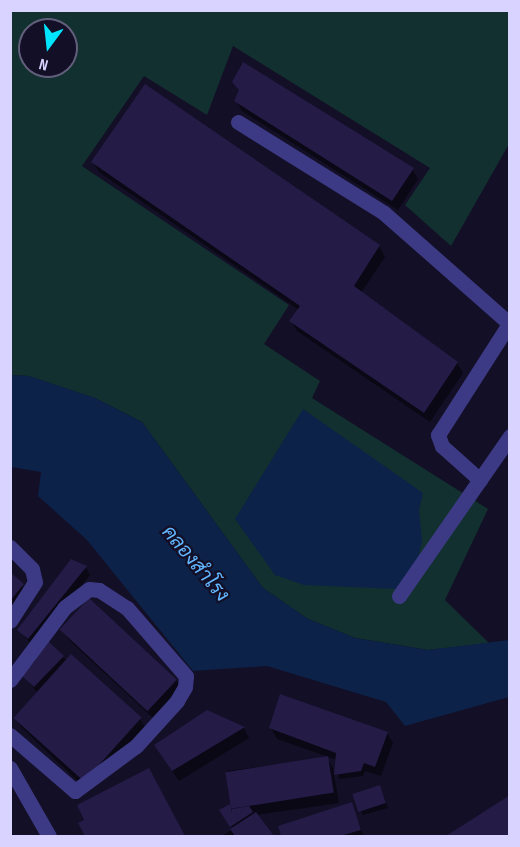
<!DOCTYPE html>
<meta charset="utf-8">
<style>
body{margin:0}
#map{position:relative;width:520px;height:847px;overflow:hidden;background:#130f26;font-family:"Sofia Sans Condensed",Sarabun,sans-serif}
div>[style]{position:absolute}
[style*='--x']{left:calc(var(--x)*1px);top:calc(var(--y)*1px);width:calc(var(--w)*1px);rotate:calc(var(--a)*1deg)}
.green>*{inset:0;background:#12302f}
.water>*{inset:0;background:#0c2248}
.shadow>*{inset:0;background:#0007}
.building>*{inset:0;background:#241b47;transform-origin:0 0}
.minor>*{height:15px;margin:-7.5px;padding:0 7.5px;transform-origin:7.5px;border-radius:7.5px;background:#3d3a85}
span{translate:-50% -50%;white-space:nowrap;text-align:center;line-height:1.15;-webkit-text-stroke:4.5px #130f26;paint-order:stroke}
.water-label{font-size:20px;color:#62b6ff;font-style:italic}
.frame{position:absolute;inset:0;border:12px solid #d9d4ff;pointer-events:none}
.north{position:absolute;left:18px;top:18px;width:60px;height:60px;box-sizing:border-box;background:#130f26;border:2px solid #625e7d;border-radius:50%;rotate:195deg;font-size:16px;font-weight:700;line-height:24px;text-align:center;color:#d9d4ff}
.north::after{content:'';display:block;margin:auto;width:21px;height:27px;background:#00e5ff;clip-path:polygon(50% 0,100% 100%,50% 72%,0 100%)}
</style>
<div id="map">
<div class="green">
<i style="clip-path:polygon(evenodd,10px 11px,509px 11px,509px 144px,451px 246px,405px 205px,430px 168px,233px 46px,207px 115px,144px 76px,82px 166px,289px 305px,264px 344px,320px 381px,312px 398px,488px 509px,445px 600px,489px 643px,428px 650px,355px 638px,308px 619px,263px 588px,142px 422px,95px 398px,29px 376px,11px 375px,10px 11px,30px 30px,66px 30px,66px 66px,30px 66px,30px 30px)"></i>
</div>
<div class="water">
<i style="clip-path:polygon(10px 375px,29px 376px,95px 398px,142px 422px,263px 588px,308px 619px,355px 638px,428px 650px,509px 640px,509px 697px,405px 726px,386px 702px,267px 666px,193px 671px,87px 540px,38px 496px,41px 472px,11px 467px)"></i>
<i style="clip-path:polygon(303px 409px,423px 493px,419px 510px,422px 541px,417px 562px,398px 589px,304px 585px,275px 575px,235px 519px)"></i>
</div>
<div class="shadow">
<i style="clip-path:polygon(236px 100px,412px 169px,418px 179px,398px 210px,242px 111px)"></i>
<i style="clip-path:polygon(93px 162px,379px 246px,385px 257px,361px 293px,457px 363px,463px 373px,430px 422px,297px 331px,291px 321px,299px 310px,99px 172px)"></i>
<i style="clip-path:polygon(86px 568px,90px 575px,33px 646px,19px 630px)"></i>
<i style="clip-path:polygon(10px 574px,26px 590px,12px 607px,10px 606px)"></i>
<i style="clip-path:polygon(63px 630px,176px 680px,182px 691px,155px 720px,69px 640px)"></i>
<i style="clip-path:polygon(63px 657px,140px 719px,146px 729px,87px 790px,21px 727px,15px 717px,37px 692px,24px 676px)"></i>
<i style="clip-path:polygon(208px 712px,244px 728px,249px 738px,179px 781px,162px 756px)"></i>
<i style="clip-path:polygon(271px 728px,387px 733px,393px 743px,381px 776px,365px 771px,363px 776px,339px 779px,337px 760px,277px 739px)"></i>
<i style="clip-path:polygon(327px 758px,333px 768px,339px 803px,256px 815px,272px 836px,222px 836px,233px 829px,221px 810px,230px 806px,234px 814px,227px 771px)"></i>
<i style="clip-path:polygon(154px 780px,184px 836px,86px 836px,80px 824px)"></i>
<i style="clip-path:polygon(382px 791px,388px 808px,363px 815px,360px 810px)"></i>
<i style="clip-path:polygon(510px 797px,510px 836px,449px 836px)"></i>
<i style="clip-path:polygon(351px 804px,364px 836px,283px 836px,280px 827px)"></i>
</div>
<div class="building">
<i style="clip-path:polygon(243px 62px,414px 168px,392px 201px,234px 101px,239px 90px,232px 82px)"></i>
<i style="clip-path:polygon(145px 84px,380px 245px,354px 286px,458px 362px,424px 413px,289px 321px,300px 306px,91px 162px)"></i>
<i style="clip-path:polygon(71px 559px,87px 566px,28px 639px,17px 630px)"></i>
<i style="clip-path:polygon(10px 572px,24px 584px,10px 601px)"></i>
<i style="left:89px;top:598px;width:120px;height:43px;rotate:43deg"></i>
<i style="clip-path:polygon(48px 641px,64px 656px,34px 687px,22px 676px,36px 660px,33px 656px)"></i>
<i style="left:71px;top:654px;width:95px;height:86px;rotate:42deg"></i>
<i style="clip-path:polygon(280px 694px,388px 732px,375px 767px,364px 763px,361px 771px,334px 775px,336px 753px,269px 728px)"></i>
<i style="clip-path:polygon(207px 710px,245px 727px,172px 771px,154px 745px)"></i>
<i style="left:328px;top:756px;width:37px;height:104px;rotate:81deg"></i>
<i style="clip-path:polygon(149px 768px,185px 836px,85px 836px,78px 823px,84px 820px,77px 805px)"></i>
<i style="left:380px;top:785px;width:19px;height:29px;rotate:72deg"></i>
<i style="clip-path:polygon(510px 795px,510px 836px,446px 836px)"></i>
<i style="clip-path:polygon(352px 802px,361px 830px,340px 836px,281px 836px,278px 826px)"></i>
<i style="clip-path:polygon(230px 804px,232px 812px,232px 809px,249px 806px,253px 812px,230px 827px,219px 810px)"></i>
<i style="clip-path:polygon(256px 812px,274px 836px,235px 836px,230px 829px)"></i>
</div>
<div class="minor">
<i style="--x:238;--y:122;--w:172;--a:31.9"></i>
<i style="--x:384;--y:213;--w:168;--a:41.4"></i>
<i style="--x:480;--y:480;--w:51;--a:-138.2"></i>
<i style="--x:442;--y:446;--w:12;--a:-110"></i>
<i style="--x:438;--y:435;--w:132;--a:-57.4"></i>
<i style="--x:10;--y:547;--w:31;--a:45"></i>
<i style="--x:32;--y:569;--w:13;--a:77"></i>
<i style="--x:35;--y:582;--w:46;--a:122.7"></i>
<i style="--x:399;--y:596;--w:195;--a:-55.2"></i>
<i style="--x:10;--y:680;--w:91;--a:-53"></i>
<i style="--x:65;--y:607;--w:30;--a:-37"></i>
<i style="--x:89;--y:589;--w:10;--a:6"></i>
<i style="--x:99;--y:590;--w:33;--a:33"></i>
<i style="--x:127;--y:608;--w:90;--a:49.1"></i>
<i style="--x:186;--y:676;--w:11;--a:95"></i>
<i style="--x:185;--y:687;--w:16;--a:120"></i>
<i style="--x:177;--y:701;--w:61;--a:132.3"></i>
<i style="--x:136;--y:746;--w:76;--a:143.6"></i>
<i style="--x:75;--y:791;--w:86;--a:-139.3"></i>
<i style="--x:10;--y:768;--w:78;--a:60.2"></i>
</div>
<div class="water-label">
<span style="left:195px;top:564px;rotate:50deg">คลองสำโรง</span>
</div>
<div class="frame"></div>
<div class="north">N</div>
</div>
